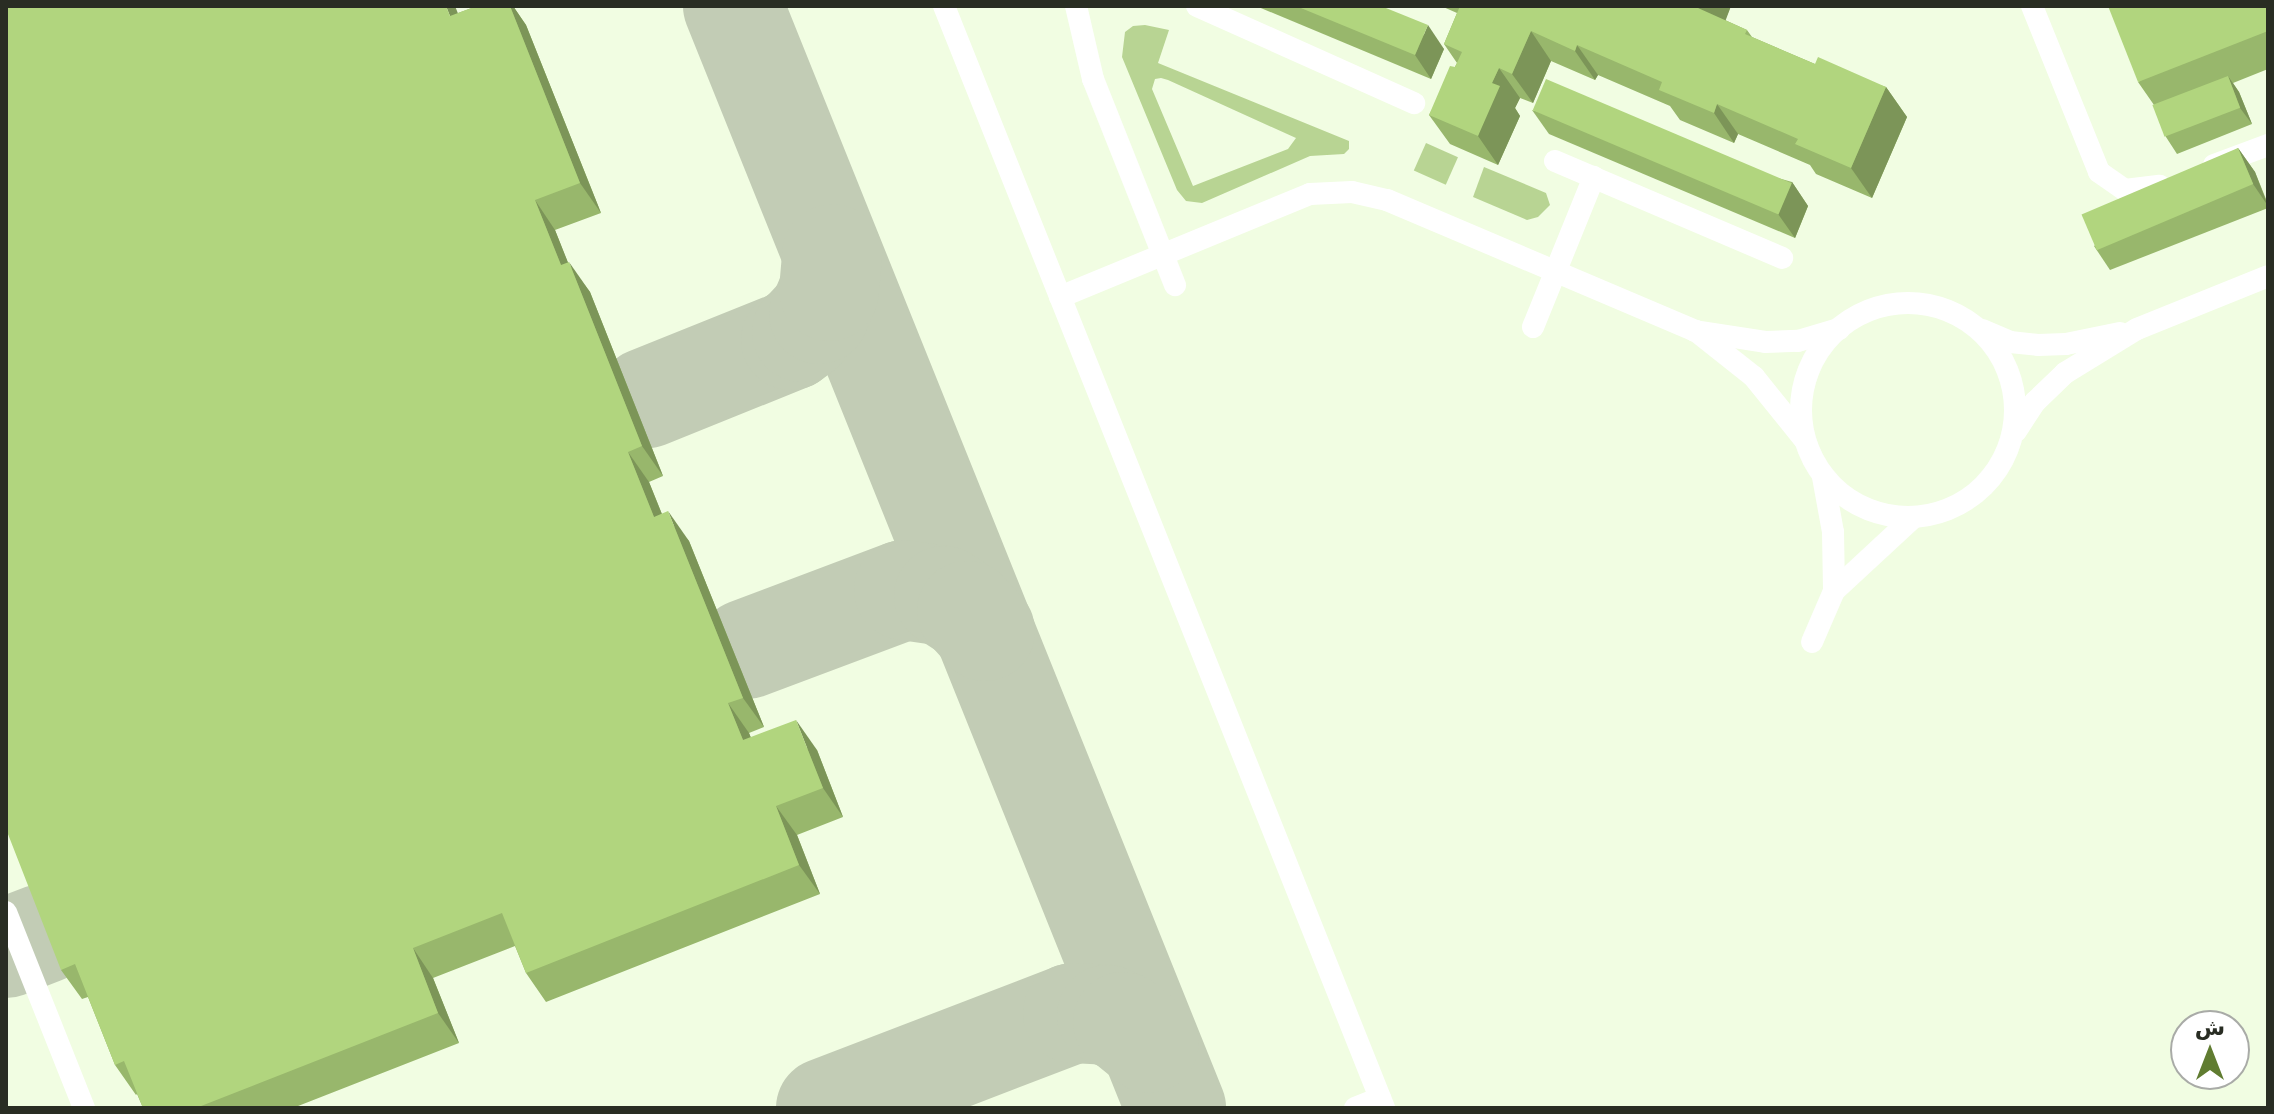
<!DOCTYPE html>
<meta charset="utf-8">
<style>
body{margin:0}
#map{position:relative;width:2274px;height:1114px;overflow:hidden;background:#f1fde2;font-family:"DejaVu Sans","Noto Sans Arabic",sans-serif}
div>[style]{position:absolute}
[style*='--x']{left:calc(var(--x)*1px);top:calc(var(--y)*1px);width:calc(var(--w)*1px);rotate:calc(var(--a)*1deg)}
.green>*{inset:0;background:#b8d493;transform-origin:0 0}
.taxiway>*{height:100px;margin:-50px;padding:0 50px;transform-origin:50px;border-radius:50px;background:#c2ccb5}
.service>*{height:22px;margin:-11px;padding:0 11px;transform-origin:11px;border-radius:11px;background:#fff}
.service>.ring{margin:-11px;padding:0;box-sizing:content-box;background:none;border:22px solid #fff;border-radius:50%}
.wall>*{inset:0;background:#98b76c}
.shaded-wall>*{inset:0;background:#7c9558}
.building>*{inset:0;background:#b1d57e;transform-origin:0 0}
span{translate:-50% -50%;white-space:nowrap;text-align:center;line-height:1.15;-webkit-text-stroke:7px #fff;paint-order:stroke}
.frame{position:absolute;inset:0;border:8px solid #292d23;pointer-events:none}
.north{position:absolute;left:2170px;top:1010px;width:80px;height:80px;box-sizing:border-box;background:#fff;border:2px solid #a9aba7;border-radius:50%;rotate:0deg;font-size:22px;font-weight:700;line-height:32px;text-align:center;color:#292d23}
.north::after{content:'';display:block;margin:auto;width:28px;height:36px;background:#607c31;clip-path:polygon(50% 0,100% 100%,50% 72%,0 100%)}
</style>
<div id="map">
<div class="green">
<i style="clip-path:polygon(evenodd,1145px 25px,1169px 30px,1158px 63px,1349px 141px,1349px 149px,1344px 154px,1310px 156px,1202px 203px,1186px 201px,1177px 190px,1122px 57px,1125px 32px,1133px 26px,1145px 25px,1161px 78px,1168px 80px,1296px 138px,1288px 149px,1193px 186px,1152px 89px,1155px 79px,1161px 78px)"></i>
<i style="left:1426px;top:143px;width:35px;height:30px;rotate:24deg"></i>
<i style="clip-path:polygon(1484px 167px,1546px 193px,1550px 205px,1538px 217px,1527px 220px,1473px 197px)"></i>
</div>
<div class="taxiway">
<i style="--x:733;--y:6;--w:1188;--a:68.1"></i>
<i style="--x:647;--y:398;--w:155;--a:-21.9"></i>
<i style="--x:791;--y:340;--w:14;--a:-36"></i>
<i style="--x:802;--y:332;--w:25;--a:-47"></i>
<i style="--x:819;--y:314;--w:25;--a:-67"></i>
<i style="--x:829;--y:291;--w:37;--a:-85"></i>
<i style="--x:747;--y:649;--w:168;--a:-20.6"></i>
<i style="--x:904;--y:590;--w:40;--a:8.5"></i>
<i style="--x:944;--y:596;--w:27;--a:33"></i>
<i style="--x:967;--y:611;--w:27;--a:48"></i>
<i style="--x:6;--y:948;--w:40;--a:-21"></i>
<i style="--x:826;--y:1108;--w:265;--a:-21"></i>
<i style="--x:1073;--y:1013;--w:34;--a:3"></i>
<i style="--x:1107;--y:1015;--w:17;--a:24"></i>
<i style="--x:1123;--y:1022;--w:33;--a:39"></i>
</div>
<div class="service">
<i style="--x:944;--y:6;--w:1187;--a:68.23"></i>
<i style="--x:1076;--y:6;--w:75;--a:76.9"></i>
<i style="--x:1093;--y:79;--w:222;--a:68.3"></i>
<i style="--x:1197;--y:6;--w:238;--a:24.1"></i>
<i style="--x:2032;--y:6;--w:179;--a:68"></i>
<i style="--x:2099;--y:172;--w:32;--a:35"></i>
<i style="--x:2125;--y:190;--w:35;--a:-7"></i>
<i style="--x:1555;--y:161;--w:247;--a:23.1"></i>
<i style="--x:2214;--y:165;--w:58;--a:-20.3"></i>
<i style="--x:1060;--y:297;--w:270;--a:-22.4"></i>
<i style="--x:1310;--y:194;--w:42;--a:-2.7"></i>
<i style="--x:1352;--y:192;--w:36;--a:13"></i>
<i style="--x:1387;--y:200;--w:335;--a:23"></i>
<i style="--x:1695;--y:331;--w:71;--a:8.9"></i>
<i style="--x:1765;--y:342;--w:33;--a:-2"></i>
<i style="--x:1798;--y:341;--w:43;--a:-16.3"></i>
<i class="ring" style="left:1801px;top:303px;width:192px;height:192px"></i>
<i style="--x:1533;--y:327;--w:162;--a:-67.9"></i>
<i style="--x:1982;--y:330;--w:30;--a:23"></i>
<i style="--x:2010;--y:342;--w:28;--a:6"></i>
<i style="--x:2038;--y:345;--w:28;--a:-2"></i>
<i style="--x:2066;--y:344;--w:55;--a:-11.5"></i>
<i style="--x:1696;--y:331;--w:74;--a:38.4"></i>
<i style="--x:1754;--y:377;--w:80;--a:51.1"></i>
<i style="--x:2016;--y:431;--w:35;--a:-57"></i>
<i style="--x:2035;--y:402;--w:42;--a:-44"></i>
<i style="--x:2065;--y:373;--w:84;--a:-31.4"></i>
<i style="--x:2137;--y:329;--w:141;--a:-22"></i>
<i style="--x:1823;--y:477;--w:56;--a:79.7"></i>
<i style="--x:1833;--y:532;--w:59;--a:89"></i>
<i style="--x:1812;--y:642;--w:56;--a:-66.7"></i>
<i style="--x:1834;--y:591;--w:109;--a:-42.8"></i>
<i style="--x:6;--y:912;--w:211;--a:68.3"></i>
<i style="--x:1355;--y:1108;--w:27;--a:-22"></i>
</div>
<div class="wall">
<i style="clip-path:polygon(477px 6px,513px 6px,526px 25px,601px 213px,555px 230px,568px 263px,590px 292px,663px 476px,649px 482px,662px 514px,689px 541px,764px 727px,749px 733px,751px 738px,817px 750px,843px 817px,797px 835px,820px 894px,546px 1002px,526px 973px,515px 946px,433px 978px,459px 1043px,293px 1108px,143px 1108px,137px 1094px,136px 1095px,115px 1065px,88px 997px,82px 999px,61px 970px,458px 13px)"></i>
<i style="clip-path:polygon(1256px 6px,1381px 6px,1444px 49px,1431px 79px)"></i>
<i style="clip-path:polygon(1441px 6px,1731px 6px,1725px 20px,1747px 30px,1752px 37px,1815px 64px,1886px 87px,1907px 117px,1872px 198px,1816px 174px,1810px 165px,1738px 134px,1734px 143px,1680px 120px,1670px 106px,1598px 75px,1595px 80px,1551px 61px,1533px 103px,1520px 98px,1515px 108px,1520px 116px,1498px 165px,1450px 144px,1429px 115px,1457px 63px,1444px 44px,1457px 13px)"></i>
<i style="clip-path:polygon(2268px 6px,2268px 69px,2233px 83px,2239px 92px,2252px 124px,2177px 154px,2166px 137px,2154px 105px,2138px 82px)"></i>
<i style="clip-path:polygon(1532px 110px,1792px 182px,1808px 206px,1795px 238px,1549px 134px)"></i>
<i style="clip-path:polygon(2238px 148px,2255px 172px,2268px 204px,2268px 208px,2110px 270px,2094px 246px)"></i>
</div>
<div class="shaded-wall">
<i style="clip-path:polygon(446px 6px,455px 6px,471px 46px,450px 16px)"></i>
<i style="clip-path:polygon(510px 6px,513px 6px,526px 25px,601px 213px,580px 183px)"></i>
<i style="clip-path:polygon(1698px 6px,1731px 6px,1719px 38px,1698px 8px)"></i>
<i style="clip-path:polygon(1428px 25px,1444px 49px,1431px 79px,1415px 55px)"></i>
<i style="clip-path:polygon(1531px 31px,1551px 61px,1533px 103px,1512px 74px)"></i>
<i style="clip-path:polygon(1577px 45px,1598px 75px,1595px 80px,1575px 51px)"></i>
<i style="clip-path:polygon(1499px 68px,1520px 98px,1515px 108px,1520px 116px,1498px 165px,1478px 136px,1492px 83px)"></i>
<i style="clip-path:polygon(2228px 76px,2239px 92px,2252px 124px,2240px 108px)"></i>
<i style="clip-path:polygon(1886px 87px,1907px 117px,1872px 198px,1851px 168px)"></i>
<i style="clip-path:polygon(1717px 104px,1738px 134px,1734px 143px,1714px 113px)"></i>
<i style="clip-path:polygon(2238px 148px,2255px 172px,2268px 206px,2253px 184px)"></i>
<i style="clip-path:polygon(1792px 182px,1808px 206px,1795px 238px,1778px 214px)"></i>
<i style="clip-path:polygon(535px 200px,555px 230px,581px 295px,561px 265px)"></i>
<i style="clip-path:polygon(569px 262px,590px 292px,663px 476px,642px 446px)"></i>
<i style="clip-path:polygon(628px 452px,649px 482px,675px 547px,654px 517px)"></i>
<i style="clip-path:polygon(668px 511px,689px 541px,764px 727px,743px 698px)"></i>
<i style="clip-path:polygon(728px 703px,749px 733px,764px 770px,743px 740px)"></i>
<i style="clip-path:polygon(796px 720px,817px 750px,843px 817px,823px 788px)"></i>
<i style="clip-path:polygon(776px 806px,797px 835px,820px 894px,799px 865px)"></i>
<i style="clip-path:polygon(413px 948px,433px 978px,459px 1043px,438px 1013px)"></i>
</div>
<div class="building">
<i style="clip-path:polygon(6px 6px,446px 6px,450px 16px,477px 6px,510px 6px,580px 183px,535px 200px,561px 265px,569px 262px,642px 446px,628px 452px,654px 517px,668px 511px,743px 698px,728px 703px,743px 740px,796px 720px,823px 788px,776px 806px,799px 865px,526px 973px,502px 913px,413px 948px,438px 1013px,196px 1108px,143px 1108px,124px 1061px,115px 1065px,75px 964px,61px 970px,6px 829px)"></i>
<i style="clip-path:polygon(1296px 6px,1381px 6px,1428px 25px,1415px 55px)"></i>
<i style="clip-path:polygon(1460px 6px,1698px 6px,1698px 8px,1747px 30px,1745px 34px,1815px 64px,1818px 57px,1886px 87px,1851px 168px,1795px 144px,1798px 139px,1717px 104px,1714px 113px,1659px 90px,1662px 82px,1577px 45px,1575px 51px,1531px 31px,1512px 74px,1499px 68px,1492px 83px,1500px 86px,1478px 136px,1429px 115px,1450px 66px,1455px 67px,1462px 52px,1444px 44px)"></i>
<i style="clip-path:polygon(2108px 6px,2268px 6px,2268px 31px,2138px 82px)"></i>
<i style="left:2228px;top:76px;width:34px;height:81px;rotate:69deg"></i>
<i style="left:1546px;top:79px;width:267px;height:34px;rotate:23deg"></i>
<i style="left:2238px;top:148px;width:39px;height:170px;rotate:67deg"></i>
</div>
<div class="frame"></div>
<div class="north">ش</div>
</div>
